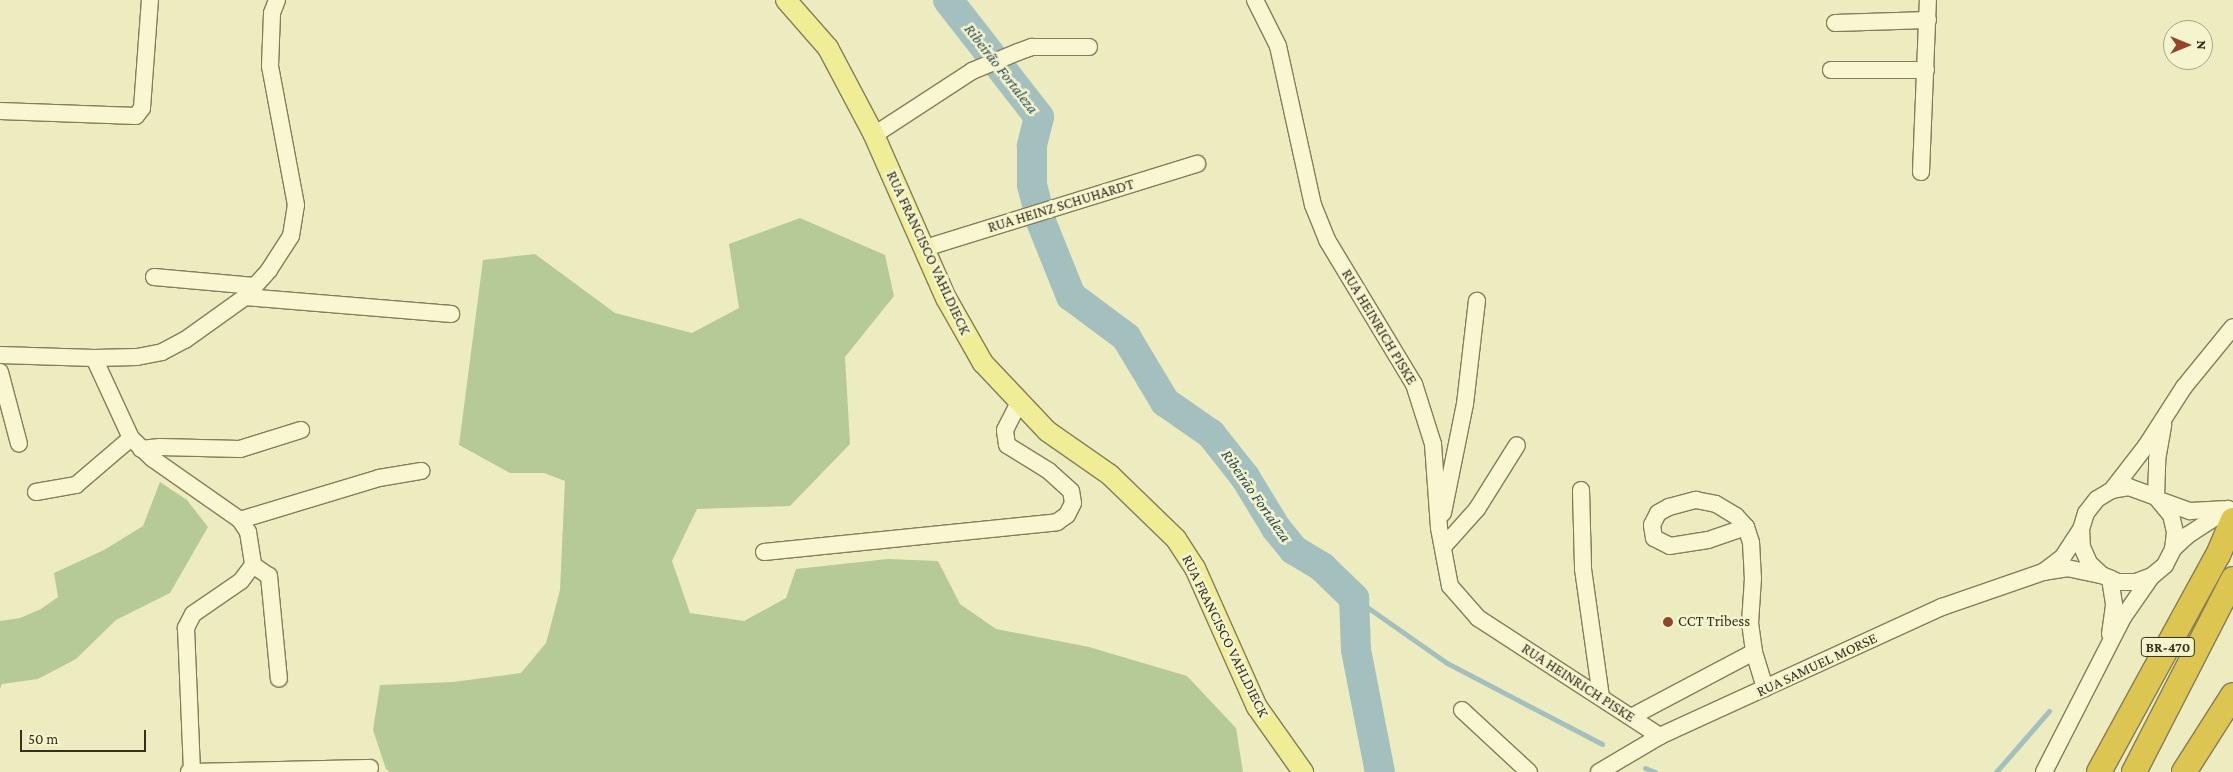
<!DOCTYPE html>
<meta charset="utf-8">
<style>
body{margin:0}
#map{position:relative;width:2233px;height:772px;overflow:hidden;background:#edecc0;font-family:"Crimson Pro",serif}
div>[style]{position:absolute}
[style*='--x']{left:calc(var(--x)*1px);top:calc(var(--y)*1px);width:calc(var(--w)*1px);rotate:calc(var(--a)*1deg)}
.green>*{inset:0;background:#b5ca94}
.stream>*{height:5px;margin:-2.5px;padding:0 2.5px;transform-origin:2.5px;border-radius:2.5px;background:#a3bfbe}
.river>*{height:30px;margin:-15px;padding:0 15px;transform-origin:15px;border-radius:15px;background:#a3bfbe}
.roads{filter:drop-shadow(1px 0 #857d58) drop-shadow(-1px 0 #857d58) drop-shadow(0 1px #857d58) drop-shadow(0 -1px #857d58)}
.minor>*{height:16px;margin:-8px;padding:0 8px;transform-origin:8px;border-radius:8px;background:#f8f7d2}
.major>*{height:20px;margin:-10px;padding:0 10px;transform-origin:10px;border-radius:10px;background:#f0ed97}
.highway>*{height:24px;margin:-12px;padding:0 12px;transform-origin:12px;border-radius:12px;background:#dcc551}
.dots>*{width:14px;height:14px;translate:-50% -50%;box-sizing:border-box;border:2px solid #f4f4cf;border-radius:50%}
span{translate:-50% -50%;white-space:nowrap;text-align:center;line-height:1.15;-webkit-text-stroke:5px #f4f4cf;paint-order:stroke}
.shield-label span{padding:1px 4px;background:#f4f4cf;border:1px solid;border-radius:4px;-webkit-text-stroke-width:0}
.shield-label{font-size:14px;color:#352f1c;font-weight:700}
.street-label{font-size:15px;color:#352f1c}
.poi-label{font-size:15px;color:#352f1c}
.left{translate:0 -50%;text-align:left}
.water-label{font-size:16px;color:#2c4c55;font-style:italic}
.north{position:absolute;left:2163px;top:20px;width:50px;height:50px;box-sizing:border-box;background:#f4f4cf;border:1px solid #a8a587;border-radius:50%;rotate:90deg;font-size:14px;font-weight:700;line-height:20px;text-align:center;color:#352f1c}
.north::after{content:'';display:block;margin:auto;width:18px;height:22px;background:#934629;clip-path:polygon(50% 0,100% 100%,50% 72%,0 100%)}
.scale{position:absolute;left:20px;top:730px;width:126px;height:22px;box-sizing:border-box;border:2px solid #352f1c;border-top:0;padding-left:6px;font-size:15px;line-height:18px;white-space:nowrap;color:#352f1c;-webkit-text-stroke:4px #f4f4cf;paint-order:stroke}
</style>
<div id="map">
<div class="green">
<i style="clip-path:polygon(800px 218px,885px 255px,894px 296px,845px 357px,850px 444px,790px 506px,697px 509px,672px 561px,690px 613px,744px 621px,786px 598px,796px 569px,888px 559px,938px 561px,960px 604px,996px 629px,1089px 647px,1187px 676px,1236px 728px,1243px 772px,390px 772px,386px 769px,373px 730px,380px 685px,453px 682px,521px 673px,546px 643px,560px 590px,565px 481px,544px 473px,510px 473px,459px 445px,483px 260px,535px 254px,615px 313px,692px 333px,739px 308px,729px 244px)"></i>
<i style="clip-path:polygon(160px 482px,187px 500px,208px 527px,170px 593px,116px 620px,76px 659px,38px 679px,2px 684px,0 689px,0 621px,20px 618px,41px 609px,58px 597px,54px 573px,104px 550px,143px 526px)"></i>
</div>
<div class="stream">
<i style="--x:1354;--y:598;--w:113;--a:35"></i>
<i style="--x:1447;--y:663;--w:175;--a:27.6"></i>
<i style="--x:1645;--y:768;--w:11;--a:22"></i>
<i style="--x:1996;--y:772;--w:81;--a:-49"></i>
</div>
<div class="river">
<i style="--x:948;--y:0;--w:148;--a:52.1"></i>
<i style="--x:1039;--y:117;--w:30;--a:104"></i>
<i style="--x:1032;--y:146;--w:39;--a:90"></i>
<i style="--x:1032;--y:185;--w:40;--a:75.6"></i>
<i style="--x:1042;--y:224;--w:78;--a:68.1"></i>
<i style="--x:1071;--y:296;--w:69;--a:36.7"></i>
<i style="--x:1126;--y:337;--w:76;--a:59"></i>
<i style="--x:1165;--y:402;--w:56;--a:34.8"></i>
<i style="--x:1211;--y:434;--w:55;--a:51.7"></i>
<i style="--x:1245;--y:477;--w:60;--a:58.7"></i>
<i style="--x:1276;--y:528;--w:28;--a:51"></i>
<i style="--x:1294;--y:550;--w:33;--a:31"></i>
<i style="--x:1322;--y:567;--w:45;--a:44.1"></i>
<i style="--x:1354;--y:598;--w:52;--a:87.8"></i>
<i style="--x:1356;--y:650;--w:124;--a:78.9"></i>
</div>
<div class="roads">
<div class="minor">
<i style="--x:1255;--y:0;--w:51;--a:63.4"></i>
<i style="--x:1278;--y:46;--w:163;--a:77.6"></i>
<i style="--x:1313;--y:205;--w:38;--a:68"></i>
<i style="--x:1327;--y:240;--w:168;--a:58.9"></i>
<i style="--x:1414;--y:384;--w:63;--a:72.4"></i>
<i style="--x:1433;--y:444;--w:84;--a:85.9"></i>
<i style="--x:1439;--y:528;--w:59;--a:79.3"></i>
<i style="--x:1450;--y:586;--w:43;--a:48.8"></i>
<i style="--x:1478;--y:618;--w:217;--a:33"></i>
<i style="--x:1835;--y:23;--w:93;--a:-1.8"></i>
<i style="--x:1831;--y:70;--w:95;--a:0"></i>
<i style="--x:0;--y:111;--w:136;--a:2.1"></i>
<i style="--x:136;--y:116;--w:10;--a:-53"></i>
<i style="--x:142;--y:108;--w:108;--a:-85.8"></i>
<i style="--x:874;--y:135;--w:117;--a:-33.1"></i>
<i style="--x:972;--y:71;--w:50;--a:-22.4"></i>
<i style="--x:1018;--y:52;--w:15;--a:-20"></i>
<i style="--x:1032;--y:47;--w:57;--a:0"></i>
<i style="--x:1921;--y:172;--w:172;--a:-87.7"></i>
<i style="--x:925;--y:248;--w:285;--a:-17.2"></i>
<i style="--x:154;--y:277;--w:101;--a:5.1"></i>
<i style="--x:245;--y:297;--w:207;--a:4.7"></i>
<i style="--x:0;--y:355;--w:94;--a:1.8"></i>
<i style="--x:94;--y:358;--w:43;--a:-1.3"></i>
<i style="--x:137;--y:357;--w:25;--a:-11"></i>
<i style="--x:162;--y:352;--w:26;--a:-28"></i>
<i style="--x:185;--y:340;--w:74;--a:-35.6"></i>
<i style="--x:245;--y:297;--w:36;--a:-48"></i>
<i style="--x:269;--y:270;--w:40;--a:-57.1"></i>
<i style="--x:291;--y:236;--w:31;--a:-81"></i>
<i style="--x:296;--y:205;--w:141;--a:-100.6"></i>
<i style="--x:270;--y:66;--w:53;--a:-87.8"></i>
<i style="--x:272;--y:13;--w:14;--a:-69"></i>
<i style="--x:94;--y:358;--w:88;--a:65.2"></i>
<i style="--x:131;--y:438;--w:30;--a:44"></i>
<i style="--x:153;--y:459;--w:106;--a:35"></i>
<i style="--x:240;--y:520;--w:14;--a:56"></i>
<i style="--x:248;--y:532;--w:33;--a:81"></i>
<i style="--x:253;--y:565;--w:20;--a:127"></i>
<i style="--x:241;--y:581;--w:58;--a:145.5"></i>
<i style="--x:193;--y:614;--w:16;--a:117"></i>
<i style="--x:186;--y:628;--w:144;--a:87.6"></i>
<i style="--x:0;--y:372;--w:74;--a:75.2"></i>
<i style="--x:141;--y:449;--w:19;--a:-6"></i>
<i style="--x:160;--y:447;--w:80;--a:1.4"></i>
<i style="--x:240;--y:449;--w:64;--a:-17.3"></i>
<i style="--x:1581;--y:490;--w:79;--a:88.5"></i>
<i style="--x:1583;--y:569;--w:129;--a:82"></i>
<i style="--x:2112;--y:490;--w:56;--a:-52.3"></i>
<i style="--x:2146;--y:446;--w:70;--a:-57.2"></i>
<i style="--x:2184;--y:387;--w:77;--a:-50.8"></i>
<i style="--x:36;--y:492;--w:41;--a:-9.9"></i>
<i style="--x:76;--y:485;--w:72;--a:-40.5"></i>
<i style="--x:2156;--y:497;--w:37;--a:-88"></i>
<i style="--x:2157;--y:460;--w:36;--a:-80"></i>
<i style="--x:2162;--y:501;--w:30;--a:20"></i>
<i style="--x:2190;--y:511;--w:33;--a:-3"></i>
<i style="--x:1443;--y:513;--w:111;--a:-78.6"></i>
<i style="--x:1465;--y:404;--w:104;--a:-83.4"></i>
<i style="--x:240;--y:520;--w:145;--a:-16.8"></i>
<i style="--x:379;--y:478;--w:43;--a:-9.5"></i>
<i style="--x:1746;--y:527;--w:40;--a:161.1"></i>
<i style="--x:1708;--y:540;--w:38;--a:171"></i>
<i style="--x:1670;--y:546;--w:18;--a:-153"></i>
<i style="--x:1654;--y:538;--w:13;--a:-99"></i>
<i style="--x:1652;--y:525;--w:13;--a:-63"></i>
<i style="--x:1658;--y:513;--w:13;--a:-29"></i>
<i style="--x:1669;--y:507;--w:28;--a:-15"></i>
<i style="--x:1696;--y:500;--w:20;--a:11"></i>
<i style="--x:1716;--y:504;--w:23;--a:31"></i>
<i style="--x:1736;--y:516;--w:15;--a:48"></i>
<i style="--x:1746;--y:527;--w:16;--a:72"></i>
<i style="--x:1751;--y:542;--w:36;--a:87"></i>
<i style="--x:1753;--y:578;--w:45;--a:93.8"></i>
<i style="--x:1750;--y:623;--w:29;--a:82"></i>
<i style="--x:1754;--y:652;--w:38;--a:73"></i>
<i style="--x:2081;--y:529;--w:33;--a:123"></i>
<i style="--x:2063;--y:557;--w:25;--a:143"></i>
<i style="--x:2043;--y:572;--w:24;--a:-9"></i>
<i style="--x:2067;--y:568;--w:35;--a:12"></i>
<i style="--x:1443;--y:547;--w:51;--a:-48.2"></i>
<i style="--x:1477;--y:509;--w:75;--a:-58"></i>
<i style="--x:2173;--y:549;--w:17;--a:-83"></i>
<i style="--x:2175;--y:532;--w:17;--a:-103"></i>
<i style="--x:2171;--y:515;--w:23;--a:-130"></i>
<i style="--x:2156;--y:497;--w:29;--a:-160"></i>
<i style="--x:2129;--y:487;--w:17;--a:170"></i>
<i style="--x:2112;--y:490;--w:17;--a:149"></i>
<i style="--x:2097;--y:499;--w:18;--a:128"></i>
<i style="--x:2086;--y:513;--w:17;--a:107"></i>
<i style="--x:2081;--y:529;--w:18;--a:87"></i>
<i style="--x:2082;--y:547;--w:17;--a:66"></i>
<i style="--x:2089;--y:563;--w:18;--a:43"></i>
<i style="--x:2102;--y:575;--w:17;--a:24"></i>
<i style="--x:2118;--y:582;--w:18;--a:0"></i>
<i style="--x:2136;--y:582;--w:17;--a:-21"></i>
<i style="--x:2152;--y:576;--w:17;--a:-40"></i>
<i style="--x:2165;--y:565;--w:18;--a:-63"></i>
<i style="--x:2173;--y:549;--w:21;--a:-43"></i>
<i style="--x:2188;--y:535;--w:48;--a:-33"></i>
<i style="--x:764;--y:552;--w:295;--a:-5.8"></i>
<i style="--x:1057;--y:522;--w:12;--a:-35"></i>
<i style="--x:1067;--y:515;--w:13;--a:-63"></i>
<i style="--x:1073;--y:503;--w:12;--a:-99"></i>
<i style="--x:1071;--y:491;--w:30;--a:-138"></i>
<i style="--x:1049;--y:471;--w:49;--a:-148.2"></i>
<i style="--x:1007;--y:445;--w:15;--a:-98"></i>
<i style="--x:1005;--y:430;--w:29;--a:-63"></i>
<i style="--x:253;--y:565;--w:19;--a:35"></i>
<i style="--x:269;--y:576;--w:103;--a:84.5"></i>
<i style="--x:2110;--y:634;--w:30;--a:-82"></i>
<i style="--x:2114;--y:604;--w:26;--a:-99"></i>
<i style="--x:1462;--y:710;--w:91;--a:42.8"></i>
<i style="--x:1631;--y:717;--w:139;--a:-27.9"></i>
<i style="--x:189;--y:772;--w:181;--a:-1.3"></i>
<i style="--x:1599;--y:772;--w:71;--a:-30.5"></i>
<i style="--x:1660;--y:736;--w:310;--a:-24.6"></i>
<i style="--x:1942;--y:607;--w:107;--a:-19.1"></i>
<i style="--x:2044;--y:772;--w:175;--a:-62.9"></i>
<i style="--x:2124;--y:616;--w:47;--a:-55.3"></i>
</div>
<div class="major">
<i style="--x:786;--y:0;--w:64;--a:48.8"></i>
<i style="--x:828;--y:48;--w:98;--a:62.1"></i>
<i style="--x:874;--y:135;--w:178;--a:66.2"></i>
<i style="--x:946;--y:298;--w:75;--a:60.4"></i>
<i style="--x:983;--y:363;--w:93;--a:46.7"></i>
<i style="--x:1047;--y:431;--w:77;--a:34.9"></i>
<i style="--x:1110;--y:475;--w:92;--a:44.1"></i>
<i style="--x:1176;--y:539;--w:35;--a:57"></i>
<i style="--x:1195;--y:568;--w:152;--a:66"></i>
<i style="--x:1257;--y:707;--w:80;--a:54.7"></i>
</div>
<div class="highway">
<i style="--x:2099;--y:772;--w:247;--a:-61.3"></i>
<i style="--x:2218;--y:555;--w:38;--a:-67"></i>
<i style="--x:2134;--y:772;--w:217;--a:-62.8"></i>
<i style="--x:2184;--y:772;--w:91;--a:-57.5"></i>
</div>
</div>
<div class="dots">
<i style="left:1668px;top:622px;background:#934629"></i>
</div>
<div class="shield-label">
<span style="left:2168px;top:647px">BR-470</span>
</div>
<div class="street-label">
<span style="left:1061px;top:206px;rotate:-17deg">RUA HEINZ SCHUHARDT</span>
<span style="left:928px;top:253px;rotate:65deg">RUA FRANCISCO VAHLDIECK</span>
<span style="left:1379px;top:327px;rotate:59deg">RUA HEINRICH PISKE</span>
<span style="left:1225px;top:636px;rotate:64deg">RUA FRANCISCO VAHLDIECK</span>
<span style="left:1817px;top:665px;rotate:-25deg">RUA SAMUEL MORSE</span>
<span style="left:1578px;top:683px;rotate:33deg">RUA HEINRICH PISKE</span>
</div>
<div class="poi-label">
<span class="left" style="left:1678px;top:622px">CCT Tribess</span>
</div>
<div class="water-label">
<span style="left:1001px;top:69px;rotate:52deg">Ribeirão Fortaleza</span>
<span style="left:1256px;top:496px;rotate:55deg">Ribeirão Fortaleza</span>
</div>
<div class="north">N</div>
<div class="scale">50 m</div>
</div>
